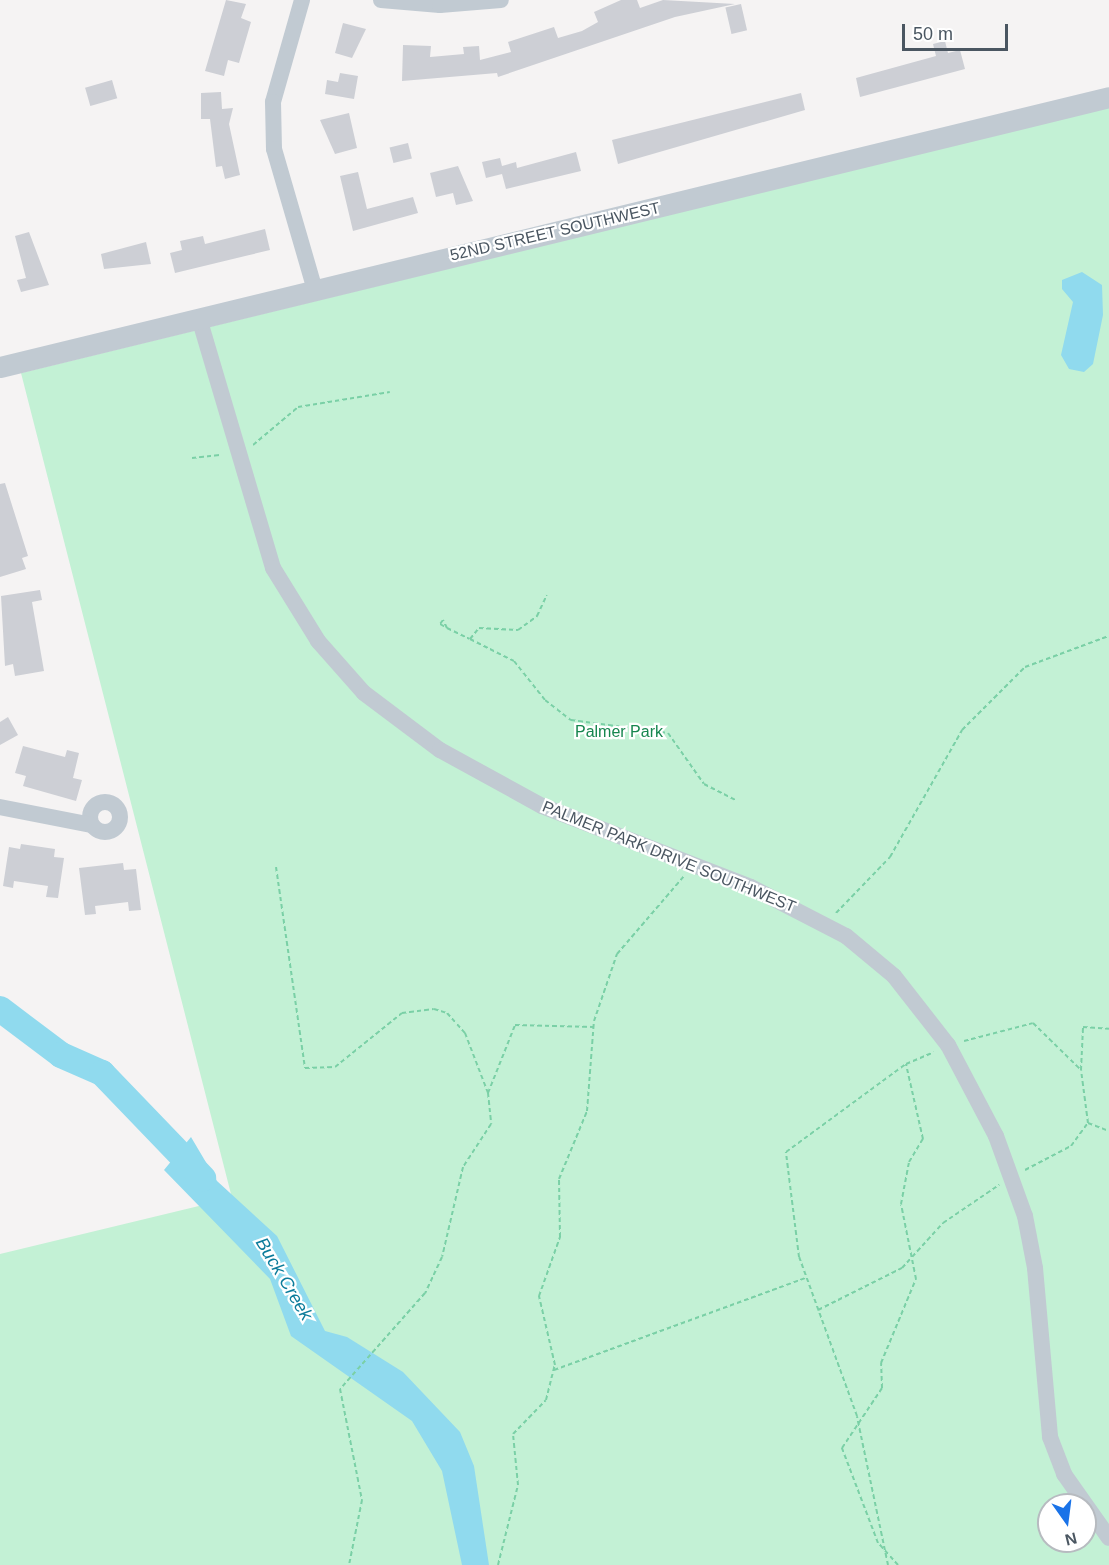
<!DOCTYPE html>
<style>
body{margin:0}
#map{position:relative;width:1109px;height:1565px;overflow:hidden;background:#f5f3f3;font-family:Arial,sans-serif}
div>[style]{position:absolute}
[style*='--x']{left:calc(var(--x)*1px);top:calc(var(--y)*1px);width:calc(var(--w)*1px);rotate:calc(var(--a)*1deg)}
.green>*{inset:0;background:#c3f1d5}
.water>*{inset:0;background:#90daee}
.river>*{height:26px;margin:-13px;padding:0 13px;transform-origin:13px;border-radius:13px;background:#90daee}
.building>*{inset:0;background:#cdcfd5;transform-origin:0 0}
.path>*{height:2px;margin-top:-1px;transform-origin:0;background:repeating-linear-gradient(90deg,#7ad0a6 0 4.5px,transparent 0 7.5px)}
.minor>*{height:16px;margin:-8px;padding:0 8px;transform-origin:8px;border-radius:8px;background:#c1cad2}
.minor>.ring{margin:-8px;padding:0;box-sizing:content-box;background:none;border:16px solid #c1cad2;border-radius:50%}
.tertiary>*{height:21px;margin:-10.5px;padding:0 10.5px;transform-origin:10.5px;border-radius:10.5px;background:#c1cad2}
span{translate:-50% -50%;white-space:nowrap;text-align:center;line-height:1.15;-webkit-text-stroke:4.5px #fff;paint-order:stroke}
.street-label{font-size:16px;color:#4a5661}
.park-label{font-size:16px;color:#17864f}
.water-label{font-size:18px;color:#0c7c9b;font-style:italic}
.north{position:absolute;left:1037px;top:1493px;width:60px;height:60px;box-sizing:border-box;background:#fff;border:2px solid #b7bbc0;border-radius:50%;rotate:166deg;font-size:16px;font-weight:700;line-height:24px;text-align:center;color:#4a5661}
.north::after{content:'';display:block;margin:auto;width:21px;height:27px;background:#1a73e8;clip-path:polygon(50% 0,100% 100%,50% 72%,0 100%)}
.scale{position:absolute;left:902px;top:24px;width:106px;height:27px;box-sizing:border-box;border:3px solid #4a5661;border-top:0;padding-left:8px;font-size:18px;line-height:21px;white-space:nowrap;color:#4a5661;-webkit-text-stroke:4px #fff;paint-order:stroke}
</style>
<div id="map">
<div class="green">
<i style="clip-path:polygon(evenodd,1109px 107px,1109px 1565px,0 1565px,0 1254px,232px 1198px,21px 373px,1109px 107px,1049px 1505px,1085px 1505px,1085px 1541px,1049px 1541px,1049px 1505px)"></i>
</div>
<div class="water">
<i style="clip-path:polygon(1082px 272px,1102px 285px,1103px 315px,1093px 364px,1084px 372px,1069px 369px,1061px 355px,1073px 302px,1062px 289px,1062px 280px)"></i>
<i style="clip-path:polygon(191px 1137px,217px 1181px,277px 1236px,325px 1331px,347px 1337px,403px 1372px,460px 1432px,474px 1466px,489px 1565px,462px 1565px,442px 1471px,412px 1421px,291px 1336px,270px 1279px,164px 1170px)"></i>
</div>
<div class="river">
<i style="--x:0;--y:1009;--w:76;--a:37"></i>
<i style="--x:61;--y:1055;--w:45;--a:23.7"></i>
<i style="--x:102;--y:1073;--w:146;--a:46.1"></i>
</div>
<div class="building">
<i style="clip-path:polygon(226px 0,246px 4px,241px 18px,251px 22px,239px 63px,228px 60px,224px 76px,205px 71px)"></i>
<i style="clip-path:polygon(621px 0,637px 0,640px 8px,663px 0,735px 4px,675px 17px,498px 77px,497px 73px,402px 81px,403px 45px,431px 46px,430px 57px,464px 54px,463px 47px,479px 46px,480px 60px,511px 52px,508px 42px,554px 27px,558px 38px,582px 31px,598px 22px,594px 12px)"></i>
<i style="left:741px;top:4px;width:27px;height:16px;rotate:77deg"></i>
<i style="clip-path:polygon(343px 23px,366px 29px,352px 58px,335px 53px)"></i>
<i style="clip-path:polygon(945px 41px,948px 53px,960px 50px,965px 69px,860px 97px,856px 78px,936px 56px,933px 44px)"></i>
<i style="clip-path:polygon(340px 73px,358px 76px,354px 99px,325px 94px,327px 80px,338px 82px)"></i>
<i style="left:112px;top:80px;width:19px;height:28px;rotate:74deg"></i>
<i style="clip-path:polygon(221px 92px,222px 109px,233px 108px,229px 124px,240px 175px,225px 179px,222px 166px,216px 167px,210px 119px,201px 119px,201px 93px)"></i>
<i style="clip-path:polygon(801px 93px,805px 110px,618px 164px,612px 140px)"></i>
<i style="clip-path:polygon(349px 113px,357px 148px,335px 154px,320px 120px)"></i>
<i style="left:408px;top:143px;width:16px;height:19px;rotate:76deg"></i>
<i style="clip-path:polygon(576px 152px,581px 171px,506px 189px,502px 174px,486px 178px,482px 162px,500px 158px,502px 166px,516px 162px,517px 168px)"></i>
<i style="clip-path:polygon(458px 166px,473px 201px,456px 205px,453px 193px,436px 197px,430px 173px)"></i>
<i style="clip-path:polygon(358px 172px,367px 209px,413px 197px,418px 213px,353px 231px,340px 176px)"></i>
<i style="clip-path:polygon(265px 229px,270px 250px,175px 273px,170px 253px,182px 250px,180px 241px,203px 236px,205px 244px)"></i>
<i style="clip-path:polygon(29px 232px,49px 285px,21px 292px,17px 280px,26px 278px,15px 236px)"></i>
<i style="clip-path:polygon(146px 242px,151px 264px,104px 269px,101px 254px)"></i>
<i style="clip-path:polygon(5px 483px,28px 556px,22px 558px,26px 569px,0 577px,0 484px)"></i>
<i style="clip-path:polygon(40px 590px,42px 600px,32px 602px,44px 671px,15px 676px,13px 664px,5px 666px,1px 596px)"></i>
<i style="clip-path:polygon(8px 717px,18px 735px,0 745px,0 722px)"></i>
<i style="clip-path:polygon(23px 746px,65px 757px,67px 750px,79px 753px,73px 778px,82px 780px,76px 801px,23px 786px,26px 776px,15px 773px)"></i>
<i style="clip-path:polygon(21px 844px,55px 849px,54px 857px,64px 858px,58px 898px,46px 897px,48px 886px,14px 881px,13px 888px,3px 886px,9px 847px,20px 849px)"></i>
<i style="clip-path:polygon(123px 863px,124px 870px,136px 869px,141px 910px,129px 911px,128px 902px,95px 906px,96px 914px,85px 915px,79px 868px)"></i>
</div>
<div class="path">
<i style="--x:253;--y:445;--w:59;--a:-40.2"></i>
<i style="--x:298;--y:407;--w:93;--a:-9.3"></i>
<i style="--x:192;--y:458;--w:30;--a:-6"></i>
<i style="--x:447;--y:628;--w:9;--a:-117"></i>
<i style="--x:443;--y:620;--w:5;--a:127"></i>
<i style="--x:440;--y:624;--w:8;--a:30"></i>
<i style="--x:447;--y:628;--w:25;--a:26"></i>
<i style="--x:470;--y:639;--w:14;--a:-51"></i>
<i style="--x:479;--y:628;--w:39;--a:3"></i>
<i style="--x:518;--y:630;--w:24;--a:-36"></i>
<i style="--x:537;--y:616;--w:23;--a:-65"></i>
<i style="--x:470;--y:639;--w:49;--a:26.6"></i>
<i style="--x:514;--y:661;--w:50;--a:51.5"></i>
<i style="--x:545;--y:700;--w:33;--a:38"></i>
<i style="--x:571;--y:720;--w:98;--a:7.6"></i>
<i style="--x:668;--y:733;--w:62;--a:54.8"></i>
<i style="--x:704;--y:784;--w:35;--a:27"></i>
<i style="--x:276;--y:867;--w:203;--a:81.8"></i>
<i style="--x:305;--y:1068;--w:30;--a:-2"></i>
<i style="--x:335;--y:1067;--w:86;--a:-38.9"></i>
<i style="--x:402;--y:1013;--w:32;--a:-7"></i>
<i style="--x:434;--y:1009;--w:14;--a:17"></i>
<i style="--x:447;--y:1013;--w:27;--a:48"></i>
<i style="--x:465;--y:1033;--w:64;--a:69"></i>
<i style="--x:488;--y:1093;--w:31;--a:84"></i>
<i style="--x:491;--y:1124;--w:51;--a:123.1"></i>
<i style="--x:463;--y:1167;--w:92;--a:103.1"></i>
<i style="--x:442;--y:1257;--w:40;--a:115"></i>
<i style="--x:425;--y:1293;--w:128;--a:131.5"></i>
<i style="--x:340;--y:1389;--w:113;--a:78.8"></i>
<i style="--x:362;--y:1500;--w:66;--a:101.3"></i>
<i style="--x:836;--y:913;--w:78;--a:-46"></i>
<i style="--x:890;--y:857;--w:146;--a:-60.4"></i>
<i style="--x:962;--y:730;--w:89;--a:-45"></i>
<i style="--x:1025;--y:667;--w:90;--a:-20.3"></i>
<i style="--x:964;--y:1041;--w:71;--a:-14.6"></i>
<i style="--x:1033;--y:1023;--w:67;--a:44.4"></i>
<i style="--x:1081;--y:1070;--w:43;--a:-87.3"></i>
<i style="--x:1083;--y:1027;--w:26;--a:4"></i>
<i style="--x:488;--y:1093;--w:73;--a:-68.3"></i>
<i style="--x:515;--y:1025;--w:79;--a:1.5"></i>
<i style="--x:1088;--y:1123;--w:22;--a:21"></i>
<i style="--x:1025;--y:1170;--w:52;--a:-27.6"></i>
<i style="--x:1071;--y:1146;--w:29;--a:-54"></i>
<i style="--x:1088;--y:1123;--w:53;--a:-97.5"></i>
<i style="--x:818;--y:1310;--w:94;--a:-26.6"></i>
<i style="--x:902;--y:1268;--w:61;--a:-47.7"></i>
<i style="--x:943;--y:1223;--w:68;--a:-34.2"></i>
<i style="--x:554;--y:1370;--w:268;--a:-20.1"></i>
<i style="--x:498;--y:1565;--w:82;--a:-76"></i>
<i style="--x:518;--y:1485;--w:51;--a:-95.6"></i>
<i style="--x:513;--y:1434;--w:47;--a:-45.9"></i>
<i style="--x:546;--y:1400;--w:36;--a:-76"></i>
<i style="--x:555;--y:1365;--w:71;--a:-103.1"></i>
<i style="--x:539;--y:1296;--w:63;--a:-70.4"></i>
<i style="--x:560;--y:1237;--w:58;--a:-91"></i>
<i style="--x:559;--y:1179;--w:74;--a:-67.6"></i>
<i style="--x:587;--y:1111;--w:90;--a:-85.6"></i>
<i style="--x:594;--y:1021;--w:71;--a:-71.1"></i>
<i style="--x:617;--y:954;--w:103;--a:-49.3"></i>
<i style="--x:888;--y:1565;--w:152;--a:-101.8"></i>
<i style="--x:857;--y:1416;--w:169;--a:-110"></i>
<i style="--x:799;--y:1257;--w:106;--a:-97.1"></i>
<i style="--x:786;--y:1152;--w:149;--a:-36.3"></i>
<i style="--x:906;--y:1064;--w:30;--a:-23"></i>
<i style="--x:898;--y:1565;--w:30;--a:-132"></i>
<i style="--x:878;--y:1543;--w:102;--a:-110.8"></i>
<i style="--x:842;--y:1448;--w:72;--a:-56.3"></i>
<i style="--x:882;--y:1388;--w:25;--a:-92"></i>
<i style="--x:881;--y:1363;--w:91;--a:-67.4"></i>
<i style="--x:916;--y:1279;--w:76;--a:-101.3"></i>
<i style="--x:901;--y:1204;--w:43;--a:-79.2"></i>
<i style="--x:909;--y:1162;--w:27;--a:-59"></i>
<i style="--x:923;--y:1139;--w:77;--a:-102.8"></i>
</div>
<div class="minor">
<i style="--x:302;--y:0;--w:106;--a:105.9"></i>
<i style="--x:273;--y:102;--w:47;--a:88.8"></i>
<i style="--x:274;--y:149;--w:147;--a:73.8"></i>
<i style="--x:381;--y:0;--w:59;--a:4.8"></i>
<i style="--x:440;--y:5;--w:61;--a:-4.7"></i>
<i style="--x:199;--y:318;--w:261;--a:73.5"></i>
<i style="--x:273;--y:568;--w:86;--a:58.3"></i>
<i style="--x:318;--y:641;--w:69;--a:48.5"></i>
<i style="--x:364;--y:693;--w:95;--a:36.9"></i>
<i style="--x:440;--y:750;--w:116;--a:28.8"></i>
<i style="--x:542;--y:806;--w:224;--a:21.2"></i>
<i style="--x:751;--y:887;--w:107;--a:27.3"></i>
<i style="--x:846;--y:936;--w:62;--a:39.8"></i>
<i style="--x:894;--y:976;--w:88;--a:52"></i>
<i style="--x:948;--y:1045;--w:103;--a:62.2"></i>
<i style="--x:996;--y:1136;--w:85;--a:70.1"></i>
<i style="--x:1025;--y:1216;--w:53;--a:79.1"></i>
<i style="--x:1035;--y:1268;--w:170;--a:84.9"></i>
<i style="--x:1050;--y:1437;--w:40;--a:69"></i>
<i style="--x:1064;--y:1474;--w:78;--a:54.9"></i>
<i class="ring" style="left:90px;top:802px;width:14px;height:14px"></i>
<i style="--x:0;--y:807;--w:94;--a:11.1"></i>
</div>
<div class="tertiary">
<i style="--x:0;--y:367;--w:1141;--a:-13.68"></i>
</div>
<div class="street-label">
<span style="left:555px;top:232px;rotate:-13deg">52ND STREET SOUTHWEST</span>
<span style="left:669px;top:857px;rotate:22deg">PALMER PARK DRIVE SOUTHWEST</span>
</div>
<div class="park-label">
<span style="left:619px;top:732px">Palmer Park</span>
</div>
<div class="water-label">
<span style="left:284px;top:1279px;rotate:59deg">Buck Creek</span>
</div>
<div class="north">N</div>
<div class="scale">50 m</div>
</div>
